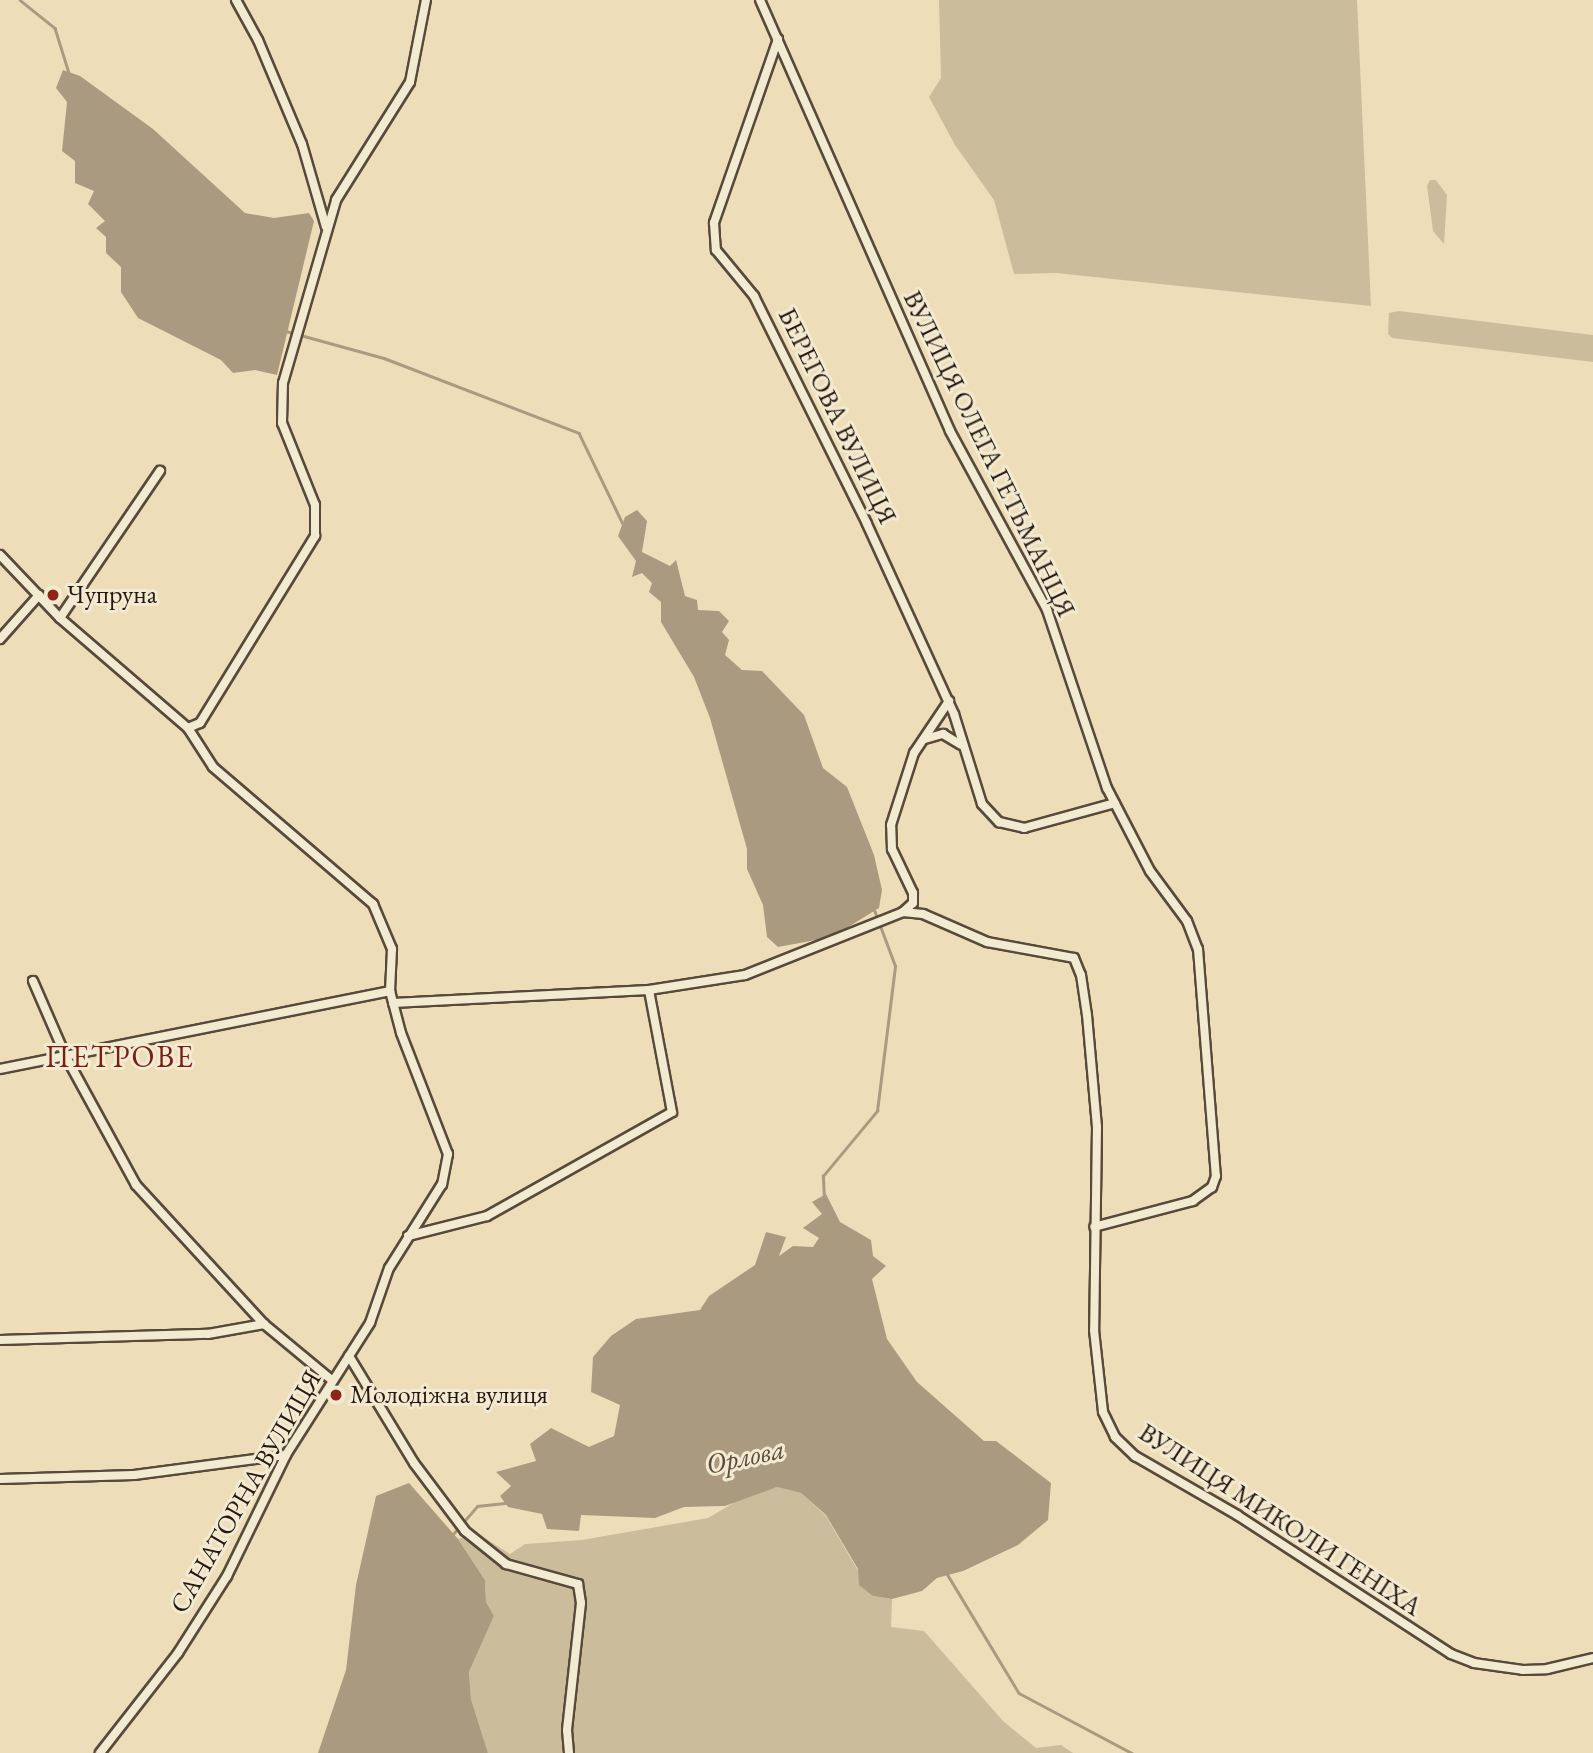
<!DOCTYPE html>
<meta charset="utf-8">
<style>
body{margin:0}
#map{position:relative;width:1593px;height:1753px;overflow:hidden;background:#eddeb9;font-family:"EB Garamond",serif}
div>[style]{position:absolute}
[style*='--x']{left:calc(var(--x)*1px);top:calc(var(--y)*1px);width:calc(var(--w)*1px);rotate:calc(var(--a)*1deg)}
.green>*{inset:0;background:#cbbd9c}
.water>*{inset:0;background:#aa9b80}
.stream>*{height:2.5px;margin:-1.25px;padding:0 1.25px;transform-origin:1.25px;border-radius:1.25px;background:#aa9b80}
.roads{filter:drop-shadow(2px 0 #584a3b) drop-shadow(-2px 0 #584a3b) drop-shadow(0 2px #584a3b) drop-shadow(0 -2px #584a3b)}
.minor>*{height:8px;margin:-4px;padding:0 4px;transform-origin:4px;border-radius:4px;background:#f3ead2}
.dots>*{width:19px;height:19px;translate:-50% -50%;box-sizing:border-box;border:4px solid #f3ead2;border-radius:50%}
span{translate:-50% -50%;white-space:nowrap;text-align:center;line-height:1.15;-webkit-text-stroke:6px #f3ead2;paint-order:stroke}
.street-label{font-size:26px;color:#271911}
.poi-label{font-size:26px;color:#271911}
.left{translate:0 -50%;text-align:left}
.water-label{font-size:28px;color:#5b4d3d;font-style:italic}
.quarter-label{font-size:30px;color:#7a1f14;letter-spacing:2px}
</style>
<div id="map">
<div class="green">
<i style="clip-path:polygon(939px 0,1357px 0,1371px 306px,1056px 273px,1014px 274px,994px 200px,955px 145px,929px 97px,941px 78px)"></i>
<i style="clip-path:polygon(1430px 180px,1436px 180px,1447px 195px,1444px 244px,1433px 231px,1427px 186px)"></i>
<i style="clip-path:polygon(1399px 311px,1593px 335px,1593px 362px,1392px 338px,1388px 334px,1389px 313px)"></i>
<i style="clip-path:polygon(777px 1487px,801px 1493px,826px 1516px,873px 1596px,892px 1599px,891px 1627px,924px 1631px,1003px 1721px,1036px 1748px,1061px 1745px,1073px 1753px,488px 1753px,471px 1699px,469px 1672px,494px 1616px,486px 1602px,485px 1580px,458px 1539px,477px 1533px,510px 1554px,525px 1544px,582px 1540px,708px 1518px,745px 1496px)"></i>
</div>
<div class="water">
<i style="clip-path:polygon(63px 70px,80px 76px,153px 129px,245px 213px,274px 218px,309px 213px,314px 221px,277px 375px,255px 370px,233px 373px,221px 360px,138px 318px,121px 292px,121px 267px,106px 253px,106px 237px,96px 228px,105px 221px,88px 204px,94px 191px,75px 183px,75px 161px,62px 151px,67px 102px,56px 88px)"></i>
<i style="clip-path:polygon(637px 510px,647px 521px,642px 552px,670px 566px,676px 560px,685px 596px,697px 600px,698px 610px,719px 611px,729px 621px,722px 632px,729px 640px,725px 655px,742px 670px,762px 671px,804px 715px,823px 768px,847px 787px,874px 855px,882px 890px,879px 908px,832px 937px,778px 947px,767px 937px,763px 905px,747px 869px,747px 849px,710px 718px,694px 677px,661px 622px,661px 602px,649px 592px,652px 583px,642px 573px,632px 577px,636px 561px,618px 536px,625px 517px)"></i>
<i style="clip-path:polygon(826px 1194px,840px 1222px,871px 1240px,873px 1256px,886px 1266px,872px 1279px,887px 1339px,917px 1382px,984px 1441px,996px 1441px,1051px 1483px,1048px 1520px,1018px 1545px,963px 1571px,937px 1578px,922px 1591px,892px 1599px,873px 1596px,859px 1585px,858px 1569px,826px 1515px,801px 1493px,777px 1487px,725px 1506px,684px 1507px,655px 1518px,581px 1515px,579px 1531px,547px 1529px,542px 1514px,508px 1507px,500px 1496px,511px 1486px,496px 1472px,536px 1461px,530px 1444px,551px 1428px,589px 1447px,614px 1436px,620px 1405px,591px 1392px,593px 1357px,611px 1336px,636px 1319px,700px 1310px,709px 1296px,755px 1265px,766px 1232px,786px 1237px,779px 1256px,793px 1246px,813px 1247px,819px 1238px,803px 1228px,822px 1214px,812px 1202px)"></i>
<i style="clip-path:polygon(409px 1483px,458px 1539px,485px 1580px,486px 1602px,494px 1616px,469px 1672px,471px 1699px,488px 1753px,318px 1753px,346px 1670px,356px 1585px,376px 1496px)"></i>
</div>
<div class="stream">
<i style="--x:20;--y:0;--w:45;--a:38.7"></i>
<i style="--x:55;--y:28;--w:47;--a:72.7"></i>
<i style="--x:286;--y:331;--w:102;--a:15.4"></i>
<i style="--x:384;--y:358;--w:209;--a:21"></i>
<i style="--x:579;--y:433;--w:103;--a:64.2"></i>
<i style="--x:824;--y:1198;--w:22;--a:-93"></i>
<i style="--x:823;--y:1176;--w:85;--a:-50.3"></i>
<i style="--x:877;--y:1111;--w:146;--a:-82.9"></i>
<i style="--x:895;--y:966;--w:60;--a:-110.6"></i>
<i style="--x:453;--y:1534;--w:37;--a:-49"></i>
<i style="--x:477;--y:1506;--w:30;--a:-6"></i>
<i style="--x:946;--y:1572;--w:141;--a:58.9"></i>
<i style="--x:1019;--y:1693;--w:128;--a:28"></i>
</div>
<div class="roads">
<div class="minor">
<i style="--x:236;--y:0;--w:46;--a:61.2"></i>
<i style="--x:258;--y:40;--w:113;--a:67.1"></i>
<i style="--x:302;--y:144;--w:86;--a:73.9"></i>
<i style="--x:760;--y:0;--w:471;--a:66.2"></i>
<i style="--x:950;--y:431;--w:204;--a:61.5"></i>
<i style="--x:1047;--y:610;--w:188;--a:71.4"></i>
<i style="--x:1107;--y:788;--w:93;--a:62.6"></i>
<i style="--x:1150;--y:871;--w:62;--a:53.5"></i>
<i style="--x:1187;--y:921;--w:30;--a:69"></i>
<i style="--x:1198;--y:949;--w:228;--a:85.5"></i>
<i style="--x:1216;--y:1176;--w:12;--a:110"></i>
<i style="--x:1212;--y:1187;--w:24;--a:144"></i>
<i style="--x:1193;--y:1201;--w:102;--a:165.3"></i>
<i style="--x:778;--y:39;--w:195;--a:109.2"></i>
<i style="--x:714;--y:223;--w:27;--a:86"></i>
<i style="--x:716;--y:250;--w:60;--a:50.4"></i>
<i style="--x:754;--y:296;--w:254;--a:63.6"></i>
<i style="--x:867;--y:524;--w:209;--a:65.4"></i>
<i style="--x:954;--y:714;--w:94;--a:72.7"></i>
<i style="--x:982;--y:804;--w:25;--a:47"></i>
<i style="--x:999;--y:822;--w:26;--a:13"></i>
<i style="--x:1024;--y:828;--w:94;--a:-15.4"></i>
<i style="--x:0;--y:555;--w:87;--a:46.4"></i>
<i style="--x:60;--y:618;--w:169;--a:40.7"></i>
<i style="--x:188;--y:728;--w:46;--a:57.3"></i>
<i style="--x:213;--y:767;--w:211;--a:40.6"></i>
<i style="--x:373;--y:904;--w:49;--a:67.1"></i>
<i style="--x:392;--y:949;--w:42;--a:92.7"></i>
<i style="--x:390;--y:991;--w:43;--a:75.3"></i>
<i style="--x:401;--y:1033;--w:130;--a:68.8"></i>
<i style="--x:448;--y:1154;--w:31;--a:101"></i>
<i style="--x:442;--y:1184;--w:99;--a:122.2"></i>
<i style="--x:389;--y:1268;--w:58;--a:109.1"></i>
<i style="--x:370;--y:1323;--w:156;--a:122.5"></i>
<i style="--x:286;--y:1455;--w:135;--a:116"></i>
<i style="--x:227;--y:1576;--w:91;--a:122.5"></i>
<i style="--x:178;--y:1653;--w:127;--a:128"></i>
<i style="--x:60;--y:618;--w:178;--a:-55.8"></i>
<i style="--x:0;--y:639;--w:59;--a:-48.4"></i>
<i style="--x:188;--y:728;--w:13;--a:-23"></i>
<i style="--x:200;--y:723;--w:220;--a:-58.4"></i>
<i style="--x:315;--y:536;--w:31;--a:-90"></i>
<i style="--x:315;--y:505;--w:88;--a:-111.9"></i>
<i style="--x:282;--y:423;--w:40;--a:-88.6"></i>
<i style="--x:283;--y:383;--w:191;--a:-73.8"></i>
<i style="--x:336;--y:200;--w:139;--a:-57.9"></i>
<i style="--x:410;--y:82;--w:84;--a:-79"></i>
<i style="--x:925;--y:739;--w:19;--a:-16"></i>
<i style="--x:943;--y:734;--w:21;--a:31"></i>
<i style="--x:903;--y:912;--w:13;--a:-42"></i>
<i style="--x:913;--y:903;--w:10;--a:-90"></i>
<i style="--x:913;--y:893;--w:49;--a:-115.5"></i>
<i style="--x:892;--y:849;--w:24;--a:-92"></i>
<i style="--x:891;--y:825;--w:76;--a:-72.3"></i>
<i style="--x:914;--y:753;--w:63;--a:-56.1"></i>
<i style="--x:33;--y:981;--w:83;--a:66.5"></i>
<i style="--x:66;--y:1057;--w:146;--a:61.3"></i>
<i style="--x:136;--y:1185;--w:189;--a:47.4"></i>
<i style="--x:264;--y:1324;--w:89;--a:39.6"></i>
<i style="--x:393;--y:1003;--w:256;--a:-2.9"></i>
<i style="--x:649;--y:990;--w:97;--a:-8.9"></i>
<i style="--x:745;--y:975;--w:170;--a:-21.7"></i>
<i style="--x:903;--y:912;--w:20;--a:6"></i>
<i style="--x:923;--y:914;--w:70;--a:23.6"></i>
<i style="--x:987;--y:942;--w:88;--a:10.4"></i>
<i style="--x:1074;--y:958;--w:18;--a:68"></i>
<i style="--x:1081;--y:975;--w:40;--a:81.5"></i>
<i style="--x:1087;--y:1015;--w:112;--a:84.9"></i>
<i style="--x:1097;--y:1127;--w:203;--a:90.8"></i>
<i style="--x:1094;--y:1330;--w:82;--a:83.7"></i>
<i style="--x:1103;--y:1412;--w:28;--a:64"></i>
<i style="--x:1115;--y:1437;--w:28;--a:44"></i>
<i style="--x:1135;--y:1456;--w:118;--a:30"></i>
<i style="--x:1237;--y:1515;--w:255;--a:33"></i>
<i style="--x:1451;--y:1654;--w:25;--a:21"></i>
<i style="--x:1474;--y:1663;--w:49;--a:8.1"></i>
<i style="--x:1523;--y:1670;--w:24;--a:-2"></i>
<i style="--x:1547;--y:1669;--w:47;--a:-13.4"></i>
<i style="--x:0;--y:1069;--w:398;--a:-11.3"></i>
<i style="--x:408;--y:1236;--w:81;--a:-14.2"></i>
<i style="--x:487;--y:1216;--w:212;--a:-29.3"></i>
<i style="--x:672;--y:1112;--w:124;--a:-100.7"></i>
<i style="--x:0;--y:1340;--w:208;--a:-1.7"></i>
<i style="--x:208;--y:1334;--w:57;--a:-10.1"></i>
<i style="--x:349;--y:1356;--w:125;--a:58.7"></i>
<i style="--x:414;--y:1463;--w:85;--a:53.1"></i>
<i style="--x:465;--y:1531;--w:53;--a:38.8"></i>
<i style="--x:506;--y:1564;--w:75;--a:15.5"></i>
<i style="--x:578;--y:1584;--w:19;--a:81"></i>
<i style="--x:581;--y:1603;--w:128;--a:96.3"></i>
<i style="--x:567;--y:1730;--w:23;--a:85"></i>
<i style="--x:0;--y:1479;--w:134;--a:-1.7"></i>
<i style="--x:134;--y:1475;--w:153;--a:-7.5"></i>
</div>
</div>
<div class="dots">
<i style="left:53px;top:595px;background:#8f2418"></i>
<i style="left:336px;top:1395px;background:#8f2418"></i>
</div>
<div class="street-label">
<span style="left:837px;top:416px;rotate:64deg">БЕРЕГОВА ВУЛИЦЯ</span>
<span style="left:989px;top:454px;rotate:64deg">ВУЛИЦЯ ОЛЕГА ГЕТЬМАНЦЯ</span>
<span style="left:246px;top:1492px;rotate:-60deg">САНАТОРНА ВУЛИЦЯ</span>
<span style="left:1280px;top:1520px;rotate:33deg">ВУЛИЦЯ МИКОЛИ ГЕНІХА</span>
</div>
<div class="poi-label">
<span class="left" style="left:67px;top:595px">Чупруна</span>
<span class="left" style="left:350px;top:1395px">Молодіжна вулиця</span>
</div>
<div class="water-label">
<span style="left:745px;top:1456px;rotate:-12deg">Орлова</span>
</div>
<div class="quarter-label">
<span style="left:120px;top:1057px">ПЕТРОВЕ</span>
</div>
</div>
